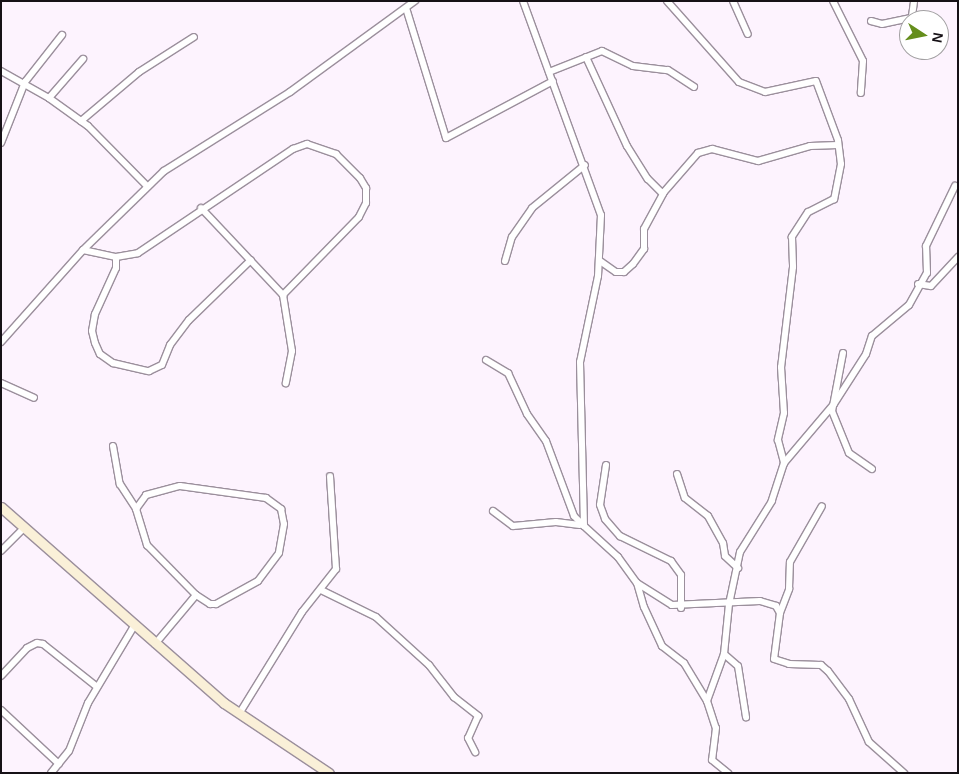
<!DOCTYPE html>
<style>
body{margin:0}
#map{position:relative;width:959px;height:774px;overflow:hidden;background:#fdf3fe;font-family:Helvetica,sans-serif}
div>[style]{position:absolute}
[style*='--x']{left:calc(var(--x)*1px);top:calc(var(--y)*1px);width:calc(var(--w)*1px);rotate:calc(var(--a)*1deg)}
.roads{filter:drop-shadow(1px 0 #9b8f9c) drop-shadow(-1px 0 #9b8f9c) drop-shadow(0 1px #9b8f9c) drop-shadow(0 -1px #9b8f9c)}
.street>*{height:6px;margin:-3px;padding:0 3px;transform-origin:3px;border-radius:3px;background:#fff}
.secondary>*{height:9px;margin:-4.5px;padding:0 4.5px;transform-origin:4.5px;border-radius:4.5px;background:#faf0d8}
span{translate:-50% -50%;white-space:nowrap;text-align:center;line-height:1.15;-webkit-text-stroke:5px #fff;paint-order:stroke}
.frame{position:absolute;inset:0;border:2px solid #161116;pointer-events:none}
.north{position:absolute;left:899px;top:10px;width:50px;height:50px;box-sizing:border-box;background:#fff;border:1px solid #a2a0a2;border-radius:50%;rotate:101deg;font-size:14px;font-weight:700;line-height:20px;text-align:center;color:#161116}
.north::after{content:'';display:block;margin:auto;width:18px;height:22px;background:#658e1c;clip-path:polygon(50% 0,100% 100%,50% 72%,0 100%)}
</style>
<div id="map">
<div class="roads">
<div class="street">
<i style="--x:523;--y:1;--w:228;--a:70"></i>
<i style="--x:601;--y:215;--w:61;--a:92.8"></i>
<i style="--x:598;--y:276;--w:88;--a:101.8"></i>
<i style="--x:580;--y:362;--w:164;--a:88.6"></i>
<i style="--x:584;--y:526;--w:46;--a:42.4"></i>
<i style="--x:618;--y:557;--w:32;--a:54"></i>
<i style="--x:637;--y:583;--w:41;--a:32.2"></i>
<i style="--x:672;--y:605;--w:88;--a:-2.6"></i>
<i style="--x:760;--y:601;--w:17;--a:17"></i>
<i style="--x:776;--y:606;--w:8;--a:60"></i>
<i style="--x:780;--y:613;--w:46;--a:97.4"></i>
<i style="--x:774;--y:659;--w:16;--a:18"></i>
<i style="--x:789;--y:664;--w:32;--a:2"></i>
<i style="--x:821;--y:665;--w:9;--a:41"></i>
<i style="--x:828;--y:671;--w:35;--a:53"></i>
<i style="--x:849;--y:699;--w:47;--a:65.1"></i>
<i style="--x:869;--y:742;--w:47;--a:41.5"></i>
<i style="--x:667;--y:1;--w:108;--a:48.4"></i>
<i style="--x:739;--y:82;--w:28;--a:21"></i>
<i style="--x:765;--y:92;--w:52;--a:-12.2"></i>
<i style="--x:816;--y:81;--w:63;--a:69.6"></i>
<i style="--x:838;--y:140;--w:24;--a:83"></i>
<i style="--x:841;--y:164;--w:36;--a:101"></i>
<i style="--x:834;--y:199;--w:29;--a:153"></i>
<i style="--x:808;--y:212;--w:30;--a:123"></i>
<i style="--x:792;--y:237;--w:30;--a:88"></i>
<i style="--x:793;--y:267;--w:101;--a:96.8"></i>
<i style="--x:781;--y:367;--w:46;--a:86.3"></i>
<i style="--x:784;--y:413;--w:28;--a:103"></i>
<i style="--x:778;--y:440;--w:24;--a:75"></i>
<i style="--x:784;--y:463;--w:40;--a:108"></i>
<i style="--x:772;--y:501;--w:60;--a:122.1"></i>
<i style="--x:740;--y:552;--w:53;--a:101.9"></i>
<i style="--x:729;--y:604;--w:50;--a:95.7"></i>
<i style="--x:724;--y:654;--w:50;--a:109.9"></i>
<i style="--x:733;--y:1;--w:36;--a:66"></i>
<i style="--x:833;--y:1;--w:67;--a:63.4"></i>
<i style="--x:863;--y:61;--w:32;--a:94"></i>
<i style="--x:406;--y:8;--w:136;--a:72.9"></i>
<i style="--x:446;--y:138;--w:121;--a:-28"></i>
<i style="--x:912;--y:16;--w:15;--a:-82"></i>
<i style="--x:871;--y:21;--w:11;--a:15"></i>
<i style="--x:882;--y:24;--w:38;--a:-12"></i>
<i style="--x:919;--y:16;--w:14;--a:17"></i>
<i style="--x:586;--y:57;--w:98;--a:65.3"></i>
<i style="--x:627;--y:146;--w:39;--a:58"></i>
<i style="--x:648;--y:179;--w:21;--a:45"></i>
<i style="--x:1;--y:71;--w:55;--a:29.4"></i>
<i style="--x:49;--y:98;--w:48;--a:35.7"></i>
<i style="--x:88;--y:126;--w:84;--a:45.5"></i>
<i style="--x:549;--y:72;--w:57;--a:-21.6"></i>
<i style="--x:602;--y:51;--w:34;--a:26"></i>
<i style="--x:633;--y:66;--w:35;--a:7"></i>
<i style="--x:668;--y:70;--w:31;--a:33"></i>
<i style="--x:49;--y:98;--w:52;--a:-48.9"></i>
<i style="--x:81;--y:121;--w:76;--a:-40.2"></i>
<i style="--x:139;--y:72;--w:65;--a:-32.5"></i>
<i style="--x:1;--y:143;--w:66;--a:-68.5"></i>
<i style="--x:25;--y:82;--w:60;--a:-51.8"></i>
<i style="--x:201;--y:208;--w:120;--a:46.7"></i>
<i style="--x:83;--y:250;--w:34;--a:12"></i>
<i style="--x:116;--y:257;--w:22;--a:-10"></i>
<i style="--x:138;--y:253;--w:187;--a:-33.9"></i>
<i style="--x:293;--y:149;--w:15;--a:-20"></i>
<i style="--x:307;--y:144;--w:31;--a:19"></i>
<i style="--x:336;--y:154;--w:34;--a:45"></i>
<i style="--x:360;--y:178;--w:12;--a:59"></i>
<i style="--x:366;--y:188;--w:15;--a:90"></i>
<i style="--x:366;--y:203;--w:16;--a:117"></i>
<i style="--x:359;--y:217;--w:109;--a:134.3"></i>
<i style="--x:283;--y:295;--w:57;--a:80.9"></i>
<i style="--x:292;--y:351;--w:33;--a:101"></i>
<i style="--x:116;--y:257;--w:11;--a:90"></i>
<i style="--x:116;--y:268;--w:51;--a:114.5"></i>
<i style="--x:95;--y:314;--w:17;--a:100"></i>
<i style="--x:92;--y:331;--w:12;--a:76"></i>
<i style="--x:95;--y:343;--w:12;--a:66"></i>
<i style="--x:100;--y:354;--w:16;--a:35"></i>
<i style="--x:113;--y:363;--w:37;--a:13"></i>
<i style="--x:149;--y:371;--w:14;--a:-25"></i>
<i style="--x:162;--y:365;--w:22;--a:-68"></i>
<i style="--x:170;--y:345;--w:31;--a:-53"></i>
<i style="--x:189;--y:320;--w:86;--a:-44.1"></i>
<i style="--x:505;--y:261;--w:25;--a:-74"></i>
<i style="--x:512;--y:237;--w:35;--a:-55"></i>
<i style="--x:532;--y:208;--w:68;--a:-39.1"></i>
<i style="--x:600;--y:261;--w:19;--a:35"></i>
<i style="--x:616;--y:272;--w:8;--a:0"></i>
<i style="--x:624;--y:272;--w:12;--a:-42"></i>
<i style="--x:633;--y:264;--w:19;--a:-54"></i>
<i style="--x:644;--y:249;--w:20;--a:-90"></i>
<i style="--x:644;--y:229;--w:42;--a:-61.6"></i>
<i style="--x:664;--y:192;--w:52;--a:-48.9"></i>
<i style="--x:698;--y:153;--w:15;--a:-16"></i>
<i style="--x:712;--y:149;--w:48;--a:14.6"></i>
<i style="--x:758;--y:161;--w:54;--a:-16.1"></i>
<i style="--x:810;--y:146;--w:28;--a:-2"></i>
<i style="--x:918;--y:284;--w:13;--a:9"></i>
<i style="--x:931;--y:286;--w:40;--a:-47"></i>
<i style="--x:1;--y:342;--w:123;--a:-48.3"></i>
<i style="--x:83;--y:250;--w:113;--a:-44.3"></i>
<i style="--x:164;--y:171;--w:149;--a:-32.1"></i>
<i style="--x:290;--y:92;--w:155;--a:-36.1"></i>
<i style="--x:843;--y:353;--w:59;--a:100.7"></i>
<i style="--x:832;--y:411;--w:45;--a:68"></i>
<i style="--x:849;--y:453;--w:28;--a:35"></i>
<i style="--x:486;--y:360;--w:26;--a:31"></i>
<i style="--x:508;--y:373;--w:45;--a:65.1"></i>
<i style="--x:527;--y:414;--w:33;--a:55"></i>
<i style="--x:546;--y:441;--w:80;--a:69.5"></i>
<i style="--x:574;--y:516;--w:14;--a:45"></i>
<i style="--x:1;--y:383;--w:36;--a:24"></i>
<i style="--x:113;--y:446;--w:39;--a:80"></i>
<i style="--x:120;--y:484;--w:30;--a:57"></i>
<i style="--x:136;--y:509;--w:38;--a:73"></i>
<i style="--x:147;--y:545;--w:70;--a:45.6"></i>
<i style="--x:196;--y:595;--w:64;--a:129.9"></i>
<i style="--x:784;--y:463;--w:77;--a:-49.7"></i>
<i style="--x:834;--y:404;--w:59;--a:-57.4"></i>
<i style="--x:866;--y:354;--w:19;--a:-72"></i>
<i style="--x:872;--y:336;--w:48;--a:-40"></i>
<i style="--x:909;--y:305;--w:37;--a:-61"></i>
<i style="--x:927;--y:273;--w:27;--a:-92"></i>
<i style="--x:926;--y:246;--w:67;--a:-64.2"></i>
<i style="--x:606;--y:465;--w:40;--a:98.5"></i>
<i style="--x:600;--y:505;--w:15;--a:70"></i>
<i style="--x:605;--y:519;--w:23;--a:49"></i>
<i style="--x:620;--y:536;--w:57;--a:26.1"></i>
<i style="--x:671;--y:561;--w:17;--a:54"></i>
<i style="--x:681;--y:575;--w:33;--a:90"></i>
<i style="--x:677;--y:474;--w:25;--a:72"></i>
<i style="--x:685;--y:498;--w:29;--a:38"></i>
<i style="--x:708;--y:516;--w:31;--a:61"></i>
<i style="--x:723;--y:543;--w:13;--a:81"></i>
<i style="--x:725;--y:556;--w:18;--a:43"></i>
<i style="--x:136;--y:509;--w:17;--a:-54"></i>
<i style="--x:146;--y:495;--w:35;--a:-15"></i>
<i style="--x:180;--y:486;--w:87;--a:7.9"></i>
<i style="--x:266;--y:498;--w:19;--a:36"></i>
<i style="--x:281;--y:509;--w:15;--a:79"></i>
<i style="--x:284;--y:524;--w:29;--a:100"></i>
<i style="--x:279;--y:553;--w:35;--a:127"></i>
<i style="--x:258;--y:581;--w:48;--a:151.3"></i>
<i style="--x:216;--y:604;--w:6;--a:180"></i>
<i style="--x:210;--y:604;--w:17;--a:-147"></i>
<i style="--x:493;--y:511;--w:25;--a:37"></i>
<i style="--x:513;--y:526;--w:43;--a:-5.3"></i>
<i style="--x:556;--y:522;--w:24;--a:7"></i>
<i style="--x:1;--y:551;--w:34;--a:-45"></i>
<i style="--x:637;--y:583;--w:25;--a:74"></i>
<i style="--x:644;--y:607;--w:43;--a:65.2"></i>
<i style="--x:662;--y:646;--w:28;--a:38"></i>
<i style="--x:684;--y:663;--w:44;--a:58.8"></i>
<i style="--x:707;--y:701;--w:28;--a:72"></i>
<i style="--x:716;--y:728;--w:32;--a:97"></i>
<i style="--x:712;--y:760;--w:21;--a:39"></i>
<i style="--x:321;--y:590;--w:61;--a:26.1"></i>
<i style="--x:376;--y:617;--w:72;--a:42.2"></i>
<i style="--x:429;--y:665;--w:41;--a:52"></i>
<i style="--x:454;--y:697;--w:31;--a:38"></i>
<i style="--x:478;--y:716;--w:24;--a:114"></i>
<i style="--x:468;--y:738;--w:16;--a:63"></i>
<i style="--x:780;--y:613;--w:26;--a:-69"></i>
<i style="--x:789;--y:589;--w:27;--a:-88"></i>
<i style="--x:790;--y:562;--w:64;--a:-60.3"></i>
<i style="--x:724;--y:654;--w:18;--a:41"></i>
<i style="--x:738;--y:666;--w:52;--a:81.1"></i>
<i style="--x:1;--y:676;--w:38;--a:-47"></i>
<i style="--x:27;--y:648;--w:11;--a:-27"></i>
<i style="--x:37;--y:643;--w:6;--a:9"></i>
<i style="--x:43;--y:644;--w:69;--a:38.5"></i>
<i style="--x:1;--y:710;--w:79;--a:43"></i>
<i style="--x:239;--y:714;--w:120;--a:-58.3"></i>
<i style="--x:302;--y:612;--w:55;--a:-51.7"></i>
<i style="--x:336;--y:569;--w:93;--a:-93.7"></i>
<i style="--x:51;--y:773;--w:28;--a:-51"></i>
<i style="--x:69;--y:751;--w:52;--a:-68.4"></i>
<i style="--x:88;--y:703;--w:90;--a:-59.1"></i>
</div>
<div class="secondary">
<i style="--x:1;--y:507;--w:297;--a:41.3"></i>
<i style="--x:224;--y:703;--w:126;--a:33.7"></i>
</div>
</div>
<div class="frame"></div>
<div class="north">N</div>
</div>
